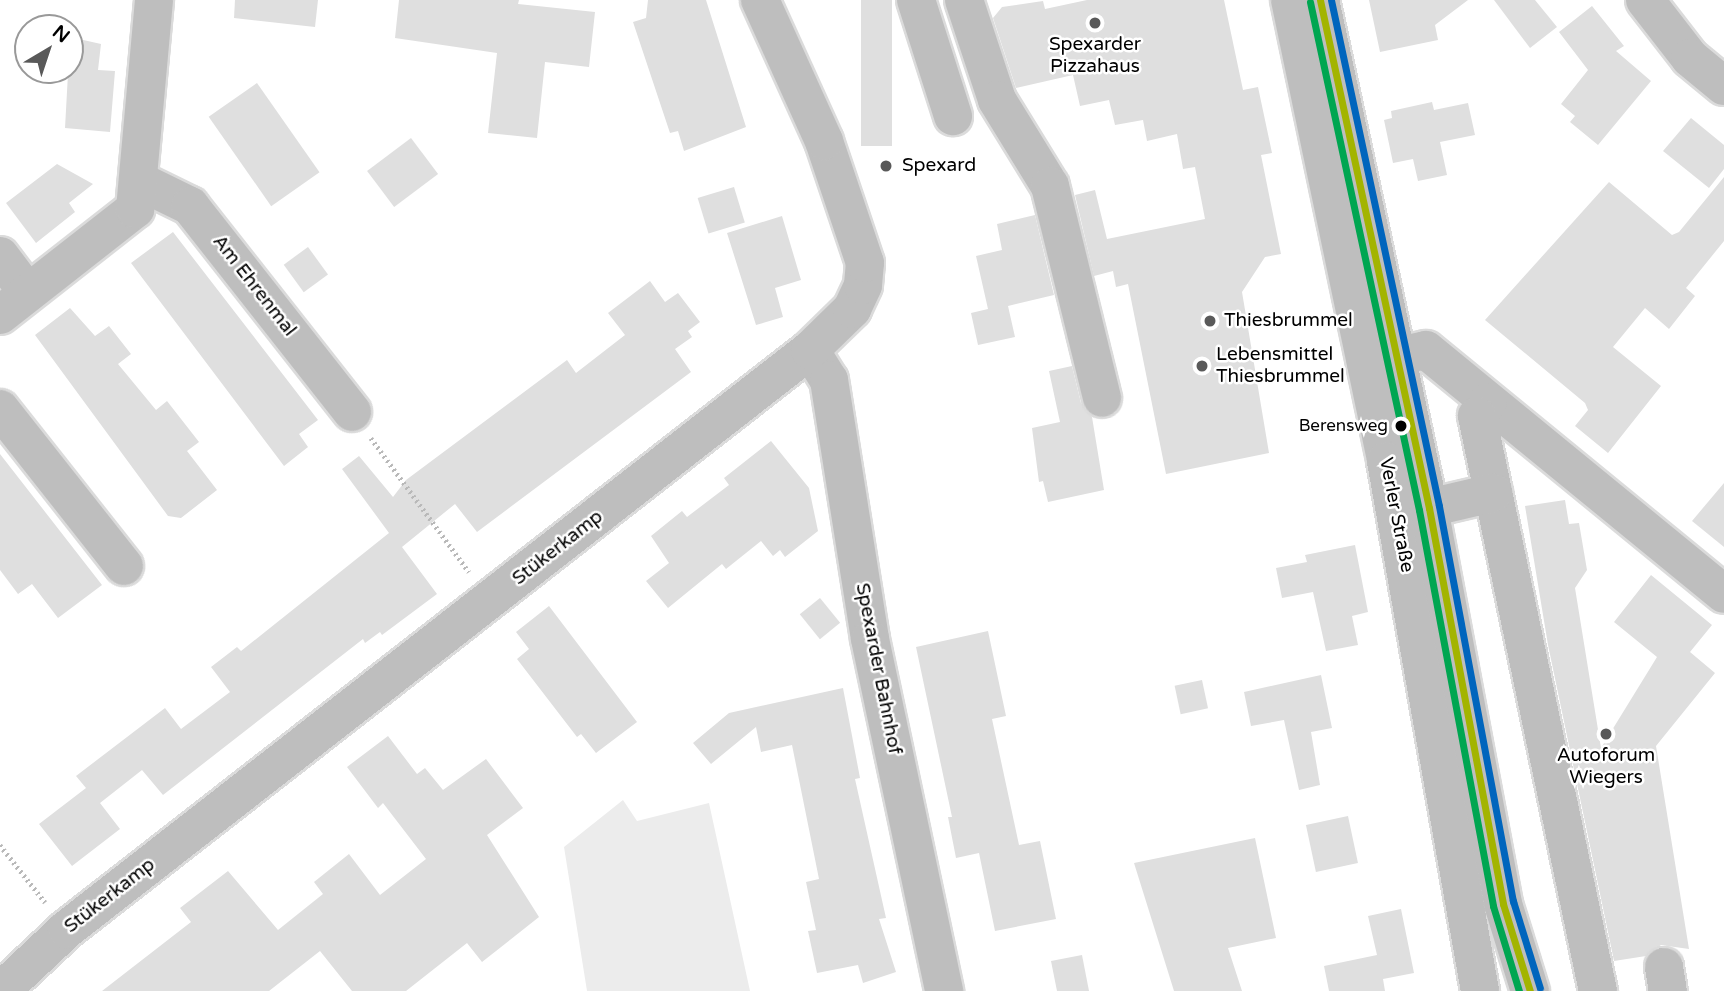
<!DOCTYPE html>
<meta charset="utf-8">
<style>
body{margin:0}
#map{position:relative;width:1724px;height:991px;overflow:hidden;background:#fff;font-family:"Varela Round",sans-serif}
div>[style]{position:absolute}
[style*='--x']{left:calc(var(--x)*1px);top:calc(var(--y)*1px);width:calc(var(--w)*1px);rotate:calc(var(--a)*1deg)}
.green>*{inset:0;background:#ececec}
.building>*{inset:0;background:#dfdfdf;transform-origin:0 0}
.path>*{height:4.5px;margin-top:-2.25px;transform-origin:0;background:repeating-linear-gradient(90deg,#b9b9b9 0 2px,transparent 0 5.5px)}
.roads{filter:drop-shadow(2px 0 #dbdbdb) drop-shadow(-2px 0 #dbdbdb) drop-shadow(0 2px #dbdbdb) drop-shadow(0 -2px #dbdbdb)}
.minor>*{height:38px;margin:-19px;padding:0 19px;transform-origin:19px;border-radius:19px;background:#bebebe}
.major>*{height:38px;margin:-19px;padding:0 19px;transform-origin:19px;border-radius:19px;background:#bebebe}
.bus-1>*{height:7px;margin:-3.5px;padding:0 3.5px;transform-origin:3.5px;border-radius:3.5px;background:#a3b400}
.bus-2>*{height:7px;margin:-3.5px;padding:0 3.5px;transform-origin:3.5px;border-radius:3.5px;background:#00a651}
.bus-3>*{height:7px;margin:-3.5px;padding:0 3.5px;transform-origin:3.5px;border-radius:3.5px;background:#0065bd}
.dots>*{width:19px;height:19px;translate:-50% -50%;box-sizing:border-box;border:4px solid #fff;border-radius:50%}
span{translate:-50% -50%;white-space:nowrap;text-align:center;line-height:1.15;-webkit-text-stroke:5px #fff;paint-order:stroke}
.bus-label{font-size:17px;color:#000}
.right{translate:-100% -50%;text-align:right}
.poi-label{font-size:19px;color:#000}
.left{translate:0 -50%;text-align:left}
.street-label{font-size:19px;color:#000}
.north{position:absolute;left:14px;top:14px;width:70px;height:70px;box-sizing:border-box;background:#fff;border:2px solid #999;border-radius:50%;rotate:39deg;font-size:19px;font-weight:700;line-height:28px;text-align:center;color:#000}
.north::after{content:'';display:block;margin:auto;width:24px;height:32px;background:#595959;clip-path:polygon(50% 0,100% 100%,50% 72%,0 100%)}
</style>
<div id="map">
<div class="green">
<i style="clip-path:polygon(623px 800px,637px 821px,709px 803px,750px 991px,587px 991px,564px 847px)"></i>
</div>
<div class="building">
<i style="clip-path:polygon(235px 0,318px 0,315px 27px,234px 18px)"></i>
<i style="clip-path:polygon(399px 0,519px 0,518px 4px,595px 12px,589px 67px,545px 62px,537px 138px,488px 133px,497px 53px,395px 38px)"></i>
<i style="clip-path:polygon(648px 0,706px 0,746px 127px,684px 151px,678px 131px,670px 133px,633px 22px,646px 18px)"></i>
<i style="left:861px;top:0;width:31px;height:146px"></i>
<i style="clip-path:polygon(1087px 0,1224px 0,1243px 90px,1258px 87px,1272px 153px,1261px 155px,1281px 254px,1265px 257px,1242px 292px,1269px 453px,1166px 474px,1128px 284px,1116px 287px,1113px 271px,1094px 276px,1075px 195px,1095px 190px,1107px 239px,1205px 219px,1195px 167px,1183px 169px,1177px 134px,1147px 141px,1143px 120px,1115px 125px,1109px 100px,1080px 106px,1073px 75px,1016px 88px,993px 18px,1002px 7px,1043px 1px,1045px 9px)"></i>
<i style="clip-path:polygon(1369px 0,1468px 0,1435px 25px,1438px 40px,1380px 52px)"></i>
<i style="clip-path:polygon(1494px 0,1535px 0,1557px 27px,1530px 48px)"></i>
<i style="clip-path:polygon(1592px 6px,1624px 46px,1616px 51px,1651px 81px,1598px 145px,1570px 122px,1575px 116px,1561px 104px,1588px 70px,1559px 32px)"></i>
<i style="clip-path:polygon(70px 37px,101px 44px,98px 70px,115px 71px,110px 132px,65px 128px)"></i>
<i style="left:257px;top:83px;width:109px;height:59px;rotate:55deg"></i>
<i style="clip-path:polygon(1432px 102px,1434px 110px,1468px 103px,1475px 135px,1440px 142px,1447px 175px,1418px 181px,1413px 159px,1393px 163px,1384px 120px,1392px 118px,1391px 111px)"></i>
<i style="clip-path:polygon(1691px 118px,1724px 145px,1724px 169px,1709px 188px,1663px 151px)"></i>
<i style="left:411px;top:138px;width:45px;height:55px;rotate:53deg"></i>
<i style="clip-path:polygon(57px 164px,93px 184px,69px 203px,75px 212px,36px 243px,6px 203px)"></i>
<i style="clip-path:polygon(1724px 177px,1724px 241px,1686px 288px,1695px 296px,1669px 329px,1645px 308px,1613px 347px,1661px 386px,1608px 453px,1575px 426px,1588px 410px,1585px 403px,1485px 320px,1609px 182px,1672px 235px,1679px 232px)"></i>
<i style="left:734px;top:187px;width:37px;height:38px;rotate:73deg"></i>
<i style="clip-path:polygon(1035px 215px,1054px 295px,1008px 306px,1015px 337px,978px 345px,971px 313px,988px 309px,976px 256px,1002px 250px,997px 224px)"></i>
<i style="clip-path:polygon(782px 216px,801px 280px,775px 288px,783px 317px,756px 325px,727px 233px)"></i>
<i style="clip-path:polygon(173px 232px,318px 420px,299px 434px,308px 447px,284px 466px,131px 263px)"></i>
<i style="left:308px;top:247px;width:34px;height:30px;rotate:54deg"></i>
<i style="clip-path:polygon(650px 281px,665px 302px,678px 293px,700px 322px,688px 331px,692px 337px,675px 349px,691px 372px,477px 532px,455px 504px,402px 547px,437px 594px,382px 635px,380px 632px,365px 643px,363px 639px,163px 795px,142px 770px,100px 803px,120px 829px,72px 866px,39px 824px,86px 788px,76px 776px,165px 708px,181px 729px,230px 692px,211px 667px,237px 647px,241px 651px,389px 533px,342px 469px,359px 456px,393px 497px,406px 480px,567px 360px,576px 373px,625px 335px,608px 313px)"></i>
<i style="clip-path:polygon(70px 308px,95px 336px,109px 326px,131px 354px,118px 364px,156px 410px,167px 401px,199px 442px,187px 451px,217px 490px,181px 518px,168px 516px,35px 335px)"></i>
<i style="clip-path:polygon(1072px 366px,1081px 403px,1092px 417px,1104px 490px,1048px 502px,1043px 481px,1039px 482px,1032px 428px,1060px 422px,1049px 371px)"></i>
<i style="clip-path:polygon(771px 441px,809px 488px,818px 531px,785px 557px,780px 550px,773px 556px,761px 541px,726px 569px,722px 564px,668px 608px,646px 581px,669px 563px,651px 536px,682px 511px,687px 517px,729px 485px,724px 478px)"></i>
<i style="clip-path:polygon(0 454px,102px 585px,58px 618px,32px 584px,18px 594px,0 570px)"></i>
<i style="clip-path:polygon(1724px 483px,1724px 547px,1692px 521px)"></i>
<i style="clip-path:polygon(1565px 500px,1569px 524px,1579px 523px,1587px 570px,1575px 588px,1601px 748px,1657px 657px,1614px 622px,1651px 575px,1712px 625px,1690px 652px,1715px 673px,1656px 746px,1689px 949px,1661px 945px,1646px 956px,1614px 961px,1548px 645px,1525px 506px)"></i>
<i style="clip-path:polygon(1355px 545px,1368px 612px,1352px 616px,1358px 645px,1326px 651px,1313px 592px,1282px 598px,1276px 568px,1307px 562px,1305px 555px)"></i>
<i style="left:820px;top:598px;width:32px;height:26px;rotate:51deg"></i>
<i style="clip-path:polygon(549px 606px,637px 722px,596px 753px,581px 734px,577px 737px,517px 659px,529px 649px,516px 632px)"></i>
<i style="clip-path:polygon(988px 631px,1006px 716px,992px 719px,1019px 845px,1040px 841px,1056px 919px,995px 931px,979px 853px,956px 858px,948px 817px,952px 817px,916px 647px)"></i>
<i style="clip-path:polygon(1321px 675px,1332px 728px,1311px 732px,1320px 785px,1299px 790px,1284px 720px,1251px 726px,1244px 692px)"></i>
<i style="left:1202px;top:680px;width:29px;height:28px;rotate:78deg"></i>
<i style="clip-path:polygon(843px 688px,860px 778px,855px 779px,886px 918px,879px 919px,896px 972px,863px 983px,858px 965px,817px 973px,808px 931px,816px 930px,806px 882px,819px 879px,792px 745px,761px 752px,756px 727px,711px 764px,693px 743px,729px 713px)"></i>
<i style="clip-path:polygon(388px 736px,417px 774px,425px 768px,443px 790px,486px 759px,523px 808px,487px 835px,539px 917px,482px 962px,467px 943px,406px 991px,352px 991px,320px 951px,269px 991px,102px 991px,191px 922px,180px 908px,228px 871px,278px 930px,323px 894px,314px 882px,349px 854px,380px 895px,426px 859px,383px 803px,378px 808px,347px 767px)"></i>
<i style="left:1348px;top:816px;width:48px;height:43px;rotate:78deg"></i>
<i style="clip-path:polygon(1255px 838px,1276px 938px,1228px 948px,1242px 991px,1174px 991px,1134px 863px)"></i>
<i style="clip-path:polygon(1401px 909px,1414px 973px,1383px 979px,1385px 991px,1329px 991px,1324px 966px,1377px 955px,1368px 916px)"></i>
<i style="clip-path:polygon(1082px 955px,1089px 991px,1057px 991px,1051px 961px)"></i>
</div>
<div class="path">
<i style="--x:371;--y:438;--w:166;--a:53.8"></i>
<i style="--x:0;--y:845;--w:73;--a:51.7"></i>
</div>
<div class="roads">
<div class="minor">
<i style="--x:916;--y:0;--w:122;--a:72.3"></i>
<i style="--x:964;--y:0;--w:105;--a:71.7"></i>
<i style="--x:997;--y:100;--w:101;--a:58.4"></i>
<i style="--x:1050;--y:186;--w:218;--a:76.2"></i>
<i style="--x:1645;--y:0;--w:73;--a:52.2"></i>
<i style="--x:1690;--y:58;--w:44;--a:39.5"></i>
<i style="--x:139;--y:181;--w:57;--a:26.1"></i>
<i style="--x:190;--y:206;--w:262;--a:51.8"></i>
<i style="--x:0;--y:256;--w:46;--a:52.9"></i>
<i style="--x:0;--y:315;--w:172;--a:-38.1"></i>
<i style="--x:135;--y:209;--w:210;--a:-84.8"></i>
<i style="--x:810;--y:350;--w:36;--a:58"></i>
<i style="--x:829;--y:380;--w:262;--a:81"></i>
<i style="--x:870;--y:639;--w:360;--a:78.1"></i>
<i style="--x:1366;--y:363;--w:61;--a:-12.2"></i>
<i style="--x:1426;--y:350;--w:385;--a:39.3"></i>
<i style="--x:1488;--y:402;--w:18;--a:128"></i>
<i style="--x:1477;--y:416;--w:588;--a:78.12"></i>
<i style="--x:0;--y:409;--w:200;--a:51.7"></i>
<i style="--x:1429;--y:508;--w:66;--a:-13.2"></i>
<i style="--x:1664;--y:967;--w:24;--a:81"></i>
<i style="--x:1;--y:991;--w:91;--a:-43.2"></i>
<i style="--x:67;--y:929;--w:942;--a:-37.93"></i>
<i style="--x:810;--y:350;--w:59;--a:-44.3"></i>
<i style="--x:852;--y:309;--w:26;--a:-65"></i>
<i style="--x:863;--y:285;--w:22;--a:-85"></i>
<i style="--x:865;--y:263;--w:129;--a:-108.6"></i>
<i style="--x:824;--y:141;--w:155;--a:-114.4"></i>
</div>
<div class="major">
<i style="--x:1290;--y:0;--w:471;--a:78.2"></i>
<i style="--x:1386;--y:461;--w:538;--a:79.94"></i>
<i style="--x:1320;--y:0;--w:520;--a:77.89"></i>
<i style="--x:1429;--y:508;--w:403;--a:79.4"></i>
<i style="--x:1503;--y:904;--w:91;--a:72.8"></i>
</div>
</div>
<div class="bus-1">
<i style="--x:1320;--y:0;--w:520;--a:77.89"></i>
<i style="--x:1429;--y:508;--w:403;--a:79.4"></i>
<i style="--x:1503;--y:904;--w:91;--a:72.8"></i>
</div>
<div class="bus-2">
<i style="--x:1310;--y:2;--w:520;--a:77.89"></i>
<i style="--x:1419;--y:510;--w:403;--a:79.4"></i>
<i style="--x:1493;--y:906;--w:89;--a:73"></i>
</div>
<div class="bus-3">
<i style="--x:1331;--y:0;--w:517;--a:77.95"></i>
<i style="--x:1439;--y:506;--w:402;--a:79.4"></i>
<i style="--x:1513;--y:901;--w:91;--a:72.8"></i>
</div>
<div class="dots">
<i style="left:1095px;top:23px;background:#595959"></i>
<i style="left:886px;top:166px;background:#595959"></i>
<i style="left:1210px;top:321px;background:#595959"></i>
<i style="left:1202px;top:366px;background:#595959"></i>
<i style="left:1401px;top:426px;background:#000"></i>
<i style="left:1606px;top:734px;background:#595959"></i>
</div>
<div class="bus-label">
<span class="right" style="left:1388px;top:426px">Berensweg</span>
</div>
<div class="poi-label">
<span style="left:1095px;top:56px">Spexarder<br>Pizzahaus</span>
<span class="left" style="left:902px;top:166px">Spexard</span>
<span class="left" style="left:1224px;top:321px">Thiesbrummel</span>
<span class="left" style="left:1216px;top:366px">Lebensmittel<br>Thiesbrummel</span>
<span style="left:1606px;top:767px">Autoforum<br>Wiegers</span>
</div>
<div class="street-label">
<span style="left:254px;top:286px;rotate:52deg">Am Ehrenmal</span>
<span style="left:1396px;top:515px;rotate:79deg">Verler Straße</span>
<span style="left:558px;top:548px;rotate:-38deg">Stükerkamp</span>
<span style="left:878px;top:669px;rotate:79deg">Spexarder Bahnhof</span>
<span style="left:110px;top:896px;rotate:-38deg">Stükerkamp</span>
</div>
<div class="north">N</div>
</div>
